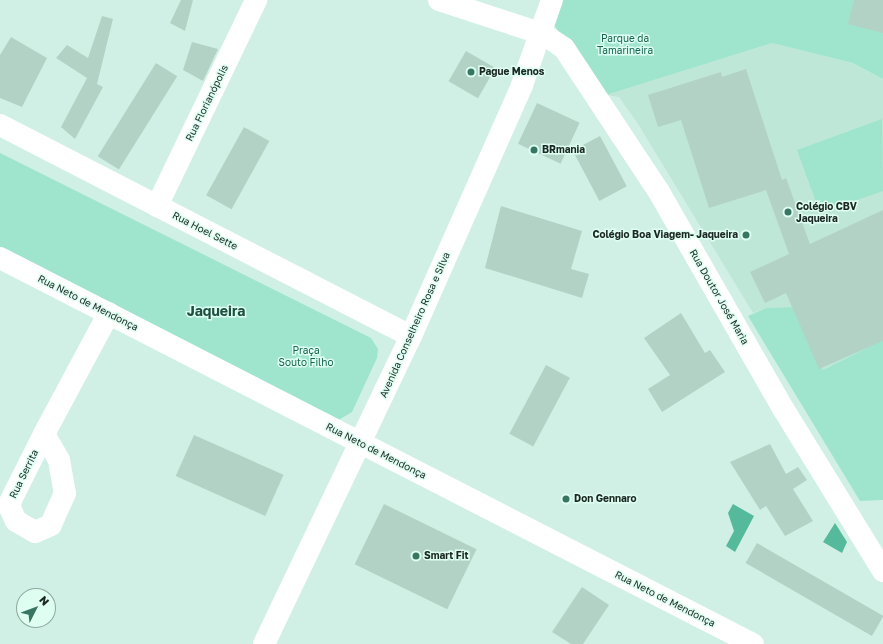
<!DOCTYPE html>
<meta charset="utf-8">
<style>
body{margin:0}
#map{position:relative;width:883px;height:644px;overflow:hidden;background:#d1f0e5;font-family:"Golos Text",sans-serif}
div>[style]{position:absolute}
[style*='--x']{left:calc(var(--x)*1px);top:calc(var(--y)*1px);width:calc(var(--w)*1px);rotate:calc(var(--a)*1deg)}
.built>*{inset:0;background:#bfe7d8}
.green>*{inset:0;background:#9fe4cc}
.water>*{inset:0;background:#55ba9c}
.building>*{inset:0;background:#b3d2c6;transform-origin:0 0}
.street>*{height:22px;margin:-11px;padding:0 11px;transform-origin:11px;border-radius:11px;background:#fff}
.secondary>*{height:22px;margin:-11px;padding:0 11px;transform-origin:11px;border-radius:11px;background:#fff}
.dots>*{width:11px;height:11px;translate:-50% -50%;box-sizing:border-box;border:2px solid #defef2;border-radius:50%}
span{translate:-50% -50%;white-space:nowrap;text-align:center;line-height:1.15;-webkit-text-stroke:3px #defef2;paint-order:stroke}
.park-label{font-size:10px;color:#176651}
.poi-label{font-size:10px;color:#1b2723;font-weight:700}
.left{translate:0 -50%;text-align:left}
.right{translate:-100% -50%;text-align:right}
.street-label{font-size:10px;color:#1b2723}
.district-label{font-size:14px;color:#1e5041;font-weight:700}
.north{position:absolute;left:16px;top:588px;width:40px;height:40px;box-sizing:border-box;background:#defef2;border:1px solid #90a89f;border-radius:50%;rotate:48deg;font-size:11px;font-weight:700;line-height:16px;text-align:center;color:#1b2723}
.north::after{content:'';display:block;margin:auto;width:14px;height:18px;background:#377662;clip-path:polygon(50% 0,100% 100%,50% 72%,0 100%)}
</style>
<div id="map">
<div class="built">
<i style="clip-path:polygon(772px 43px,853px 63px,883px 79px,883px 340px,823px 370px,794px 307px,766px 308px,753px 313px,638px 124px,619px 97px,606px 95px)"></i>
</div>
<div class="green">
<i style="clip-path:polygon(561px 0,883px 0,883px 79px,853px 63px,772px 43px,606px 95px,554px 25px)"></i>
<i style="clip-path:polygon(882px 119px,883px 191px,820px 213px,797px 150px)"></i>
<i style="clip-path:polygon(0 153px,371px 338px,378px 349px,377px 358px,352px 412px,337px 421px,0 251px)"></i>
<i style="clip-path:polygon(794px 307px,823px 370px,883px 340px,883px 500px,860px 501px,748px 316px,766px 308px)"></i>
</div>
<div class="water">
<i style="clip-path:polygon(733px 504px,754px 516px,735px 552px,726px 546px,734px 531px,728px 513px)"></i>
<i style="clip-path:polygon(835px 523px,847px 542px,842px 553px,823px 542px)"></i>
</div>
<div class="building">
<i style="clip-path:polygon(181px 0,193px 0,185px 31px,170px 23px)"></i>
<i style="clip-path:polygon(854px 0,883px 0,883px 33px,848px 24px)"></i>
<i style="clip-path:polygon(102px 16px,113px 19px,97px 84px,103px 87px,75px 139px,61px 127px,87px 78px,56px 58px,67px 45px,88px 58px)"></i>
<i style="clip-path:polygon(11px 37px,47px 58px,22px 107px,0 98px,0 55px)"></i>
<i style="clip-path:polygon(192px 42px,218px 49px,203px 81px,183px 70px)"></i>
<i style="left:466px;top:51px;width:34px;height:35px;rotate:30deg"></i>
<i style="left:156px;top:63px;width:25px;height:110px;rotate:32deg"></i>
<i style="clip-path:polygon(746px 69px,782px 180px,786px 178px,810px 244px,883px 210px,883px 341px,819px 369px,786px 293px,765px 303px,750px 272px,789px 254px,766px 190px,709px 208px,681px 120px,658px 127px,648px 95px,721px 72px,722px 77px)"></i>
<i style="left:537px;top:103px;width:47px;height:45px;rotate:25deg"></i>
<i style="left:244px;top:127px;width:29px;height:78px;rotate:29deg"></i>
<i style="left:600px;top:136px;width:57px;height:31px;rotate:62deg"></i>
<i style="clip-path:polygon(501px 206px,582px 231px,571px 269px,589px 274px,582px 298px,485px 268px)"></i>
<i style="clip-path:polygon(681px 313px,705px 353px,710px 350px,725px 372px,662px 412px,648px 389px,670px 375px,644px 338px)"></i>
<i style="left:546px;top:365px;width:27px;height:78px;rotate:28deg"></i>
<i style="left:194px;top:435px;width:98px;height:45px;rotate:24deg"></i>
<i style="clip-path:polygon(770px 444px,786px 474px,798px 467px,807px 480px,793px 489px,813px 521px,785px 536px,766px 506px,760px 510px,730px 462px)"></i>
<i style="left:384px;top:504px;width:103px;height:67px;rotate:26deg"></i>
<i style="left:757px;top:543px;width:146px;height:23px;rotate:30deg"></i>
<i style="clip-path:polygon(582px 587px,609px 605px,583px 644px,571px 644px,552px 632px)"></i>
</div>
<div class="street">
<i style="--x:157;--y:206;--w:229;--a:-64.3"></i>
<i style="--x:44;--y:434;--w:30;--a:60"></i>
<i style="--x:59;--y:460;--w:34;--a:80"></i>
<i style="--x:65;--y:493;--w:35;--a:114"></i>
<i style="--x:51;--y:525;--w:17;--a:156"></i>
<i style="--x:35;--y:532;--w:22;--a:-150"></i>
<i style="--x:16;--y:521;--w:14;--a:-115"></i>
<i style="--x:10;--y:508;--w:8;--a:-83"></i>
<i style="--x:11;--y:500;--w:74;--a:-63.4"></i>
<i style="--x:44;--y:434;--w:137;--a:-61.8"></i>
</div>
<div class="secondary">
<i style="--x:439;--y:0;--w:109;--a:18.1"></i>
<i style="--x:543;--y:34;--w:25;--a:34"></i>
<i style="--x:564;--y:48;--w:173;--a:56.6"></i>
<i style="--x:659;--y:192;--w:251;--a:60.2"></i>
<i style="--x:784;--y:410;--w:189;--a:58.4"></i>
<i style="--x:0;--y:125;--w:462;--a:27.2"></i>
<i style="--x:0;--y:258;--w:846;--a:27.14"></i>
<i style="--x:264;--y:644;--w:341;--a:-64.5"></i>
<i style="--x:411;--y:336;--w:274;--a:-66.1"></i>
<i style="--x:522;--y:85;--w:90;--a:-70.6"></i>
</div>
<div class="dots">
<i style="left:471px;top:72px;background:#377662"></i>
<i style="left:534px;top:150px;background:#377662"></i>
<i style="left:788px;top:212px;background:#377662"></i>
<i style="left:746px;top:235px;background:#377662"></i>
<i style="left:566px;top:499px;background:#377662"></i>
<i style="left:416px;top:556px;background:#377662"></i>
</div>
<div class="park-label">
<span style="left:625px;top:44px">Parque da<br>Tamarineira</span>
<span style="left:306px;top:356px">Praça<br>Souto Filho</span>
</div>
<div class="poi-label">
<span class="left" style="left:479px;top:72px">Pague Menos</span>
<span class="left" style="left:542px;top:150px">BRmania</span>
<span class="left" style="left:796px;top:212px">Colégio CBV<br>Jaqueira</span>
<span class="right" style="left:738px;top:235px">Colégio Boa Viagem- Jaqueira</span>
<span class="left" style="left:574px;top:499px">Don Gennaro</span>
<span class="left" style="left:424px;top:556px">Smart Fit</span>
</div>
<div class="street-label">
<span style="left:207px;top:103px;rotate:-64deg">Rua Florianópolis</span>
<span style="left:205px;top:231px;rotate:27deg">Rua Hoel Sette</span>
<span style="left:719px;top:297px;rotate:60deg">Rua Doutor José Maria</span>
<span style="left:88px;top:303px;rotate:27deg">Rua Neto de Mendonça</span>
<span style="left:415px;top:325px;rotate:-66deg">Avenida Conselheiro Rosa e Silva</span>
<span style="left:376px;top:451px;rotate:27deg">Rua Neto de Mendonça</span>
<span style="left:24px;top:474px;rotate:-64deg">Rua Serrita</span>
<span style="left:665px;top:599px;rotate:27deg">Rua Neto de Mendonça</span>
</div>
<div class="district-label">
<span style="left:216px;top:311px">Jaqueira</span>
</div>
<div class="north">N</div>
</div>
